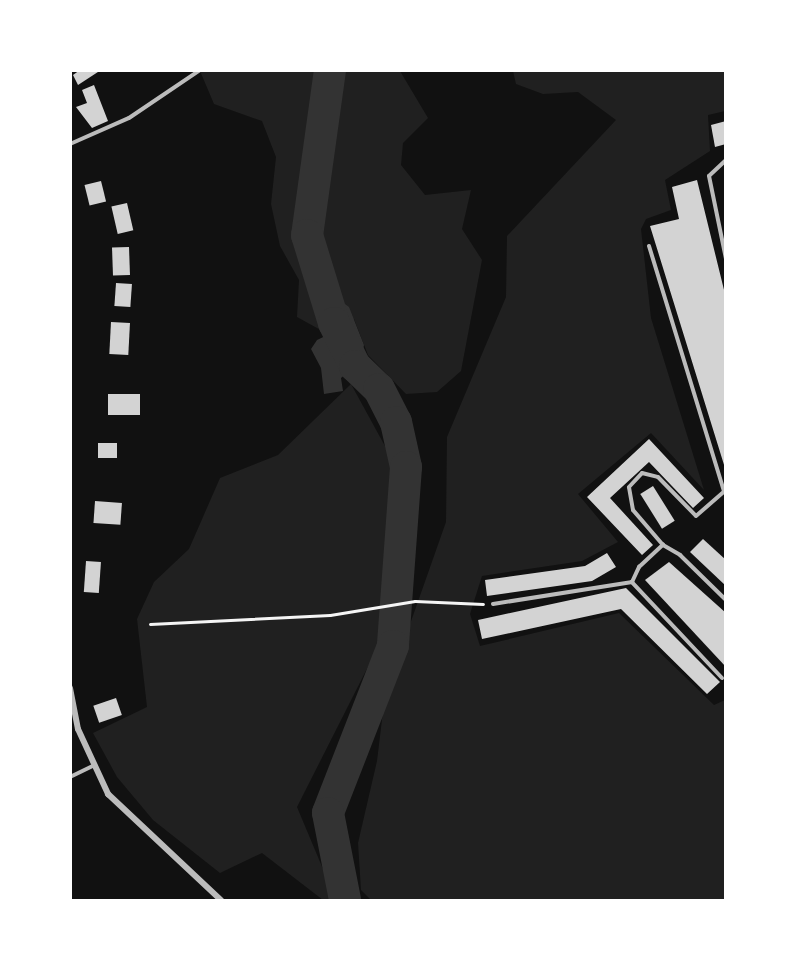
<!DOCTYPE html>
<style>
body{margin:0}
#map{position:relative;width:796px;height:971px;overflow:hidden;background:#111;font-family:"DM Sans",sans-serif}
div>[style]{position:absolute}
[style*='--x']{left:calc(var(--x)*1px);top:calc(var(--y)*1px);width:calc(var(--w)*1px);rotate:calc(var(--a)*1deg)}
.green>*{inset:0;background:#202020}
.water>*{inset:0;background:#333}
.river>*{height:32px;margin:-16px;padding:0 16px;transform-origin:16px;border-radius:16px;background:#333}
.building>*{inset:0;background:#d3d3d3;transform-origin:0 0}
.path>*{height:3px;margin:-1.5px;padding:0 1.5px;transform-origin:1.5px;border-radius:1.5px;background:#f5f5f5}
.service>*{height:4px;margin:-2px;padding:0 2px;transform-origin:2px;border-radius:2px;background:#bcbcbc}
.minor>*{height:6px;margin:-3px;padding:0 3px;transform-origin:3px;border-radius:3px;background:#bcbcbc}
span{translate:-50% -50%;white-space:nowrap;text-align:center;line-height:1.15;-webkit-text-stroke:6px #fff;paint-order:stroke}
.frame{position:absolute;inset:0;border:72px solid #fff;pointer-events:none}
</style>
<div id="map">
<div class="green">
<i style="clip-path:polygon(200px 71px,400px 71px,428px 118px,403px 143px,401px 165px,425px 195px,471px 190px,462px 229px,482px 260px,461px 371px,437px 392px,406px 394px,368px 355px,354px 319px,326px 333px,297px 317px,299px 280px,280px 246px,271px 204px,276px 157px,262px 121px,214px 104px)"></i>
<i style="clip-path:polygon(513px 71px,725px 71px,725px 111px,708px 115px,710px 151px,665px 180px,671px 210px,646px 219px,641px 229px,651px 318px,704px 490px,651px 433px,578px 494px,618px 542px,582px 561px,482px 576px,470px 614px,480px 646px,619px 613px,714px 705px,725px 700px,725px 900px,371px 900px,361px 890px,358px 843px,377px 761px,385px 695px,446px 522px,447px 437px,506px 297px,507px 236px,616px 120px,578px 92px,543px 94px,516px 84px)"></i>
<i style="clip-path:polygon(351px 384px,397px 468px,382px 639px,297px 807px,336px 900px,323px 900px,262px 853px,220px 873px,153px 820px,117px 777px,93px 733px,147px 707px,137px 619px,154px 582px,189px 549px,220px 478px,278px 455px)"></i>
</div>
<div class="water">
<i style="clip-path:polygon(329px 292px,349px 307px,364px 345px,360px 362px,341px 378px,343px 391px,324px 394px,321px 368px,311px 349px,317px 340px,342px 328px,323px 300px)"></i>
</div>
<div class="river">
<i style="--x:330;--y:70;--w:167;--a:97.9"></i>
<i style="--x:307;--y:235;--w:92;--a:72.9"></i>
<i style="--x:334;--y:323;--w:48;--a:64"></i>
<i style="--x:355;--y:366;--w:33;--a:44"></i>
<i style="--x:379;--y:389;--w:37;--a:63"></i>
<i style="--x:396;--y:422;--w:46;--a:77.5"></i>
<i style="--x:406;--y:467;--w:179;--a:94.2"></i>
<i style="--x:393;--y:646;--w:179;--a:111.3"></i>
<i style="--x:328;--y:813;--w:89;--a:78.9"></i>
</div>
<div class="building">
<i style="clip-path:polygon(80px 70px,101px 70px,78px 85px,73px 75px)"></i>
<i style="clip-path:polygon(94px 85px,108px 121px,92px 128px,76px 107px,87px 103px,82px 90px)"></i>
<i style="clip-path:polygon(726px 121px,726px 144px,715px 147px,711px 125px)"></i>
<i style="clip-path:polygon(697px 180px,726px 298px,725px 468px,650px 226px,679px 219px,672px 187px)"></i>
<i style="left:101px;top:181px;width:21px;height:17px;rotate:76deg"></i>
<i style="left:127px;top:203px;width:28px;height:16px;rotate:77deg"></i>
<i style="left:129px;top:247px;width:28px;height:17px;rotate:88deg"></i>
<i style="left:116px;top:283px;width:16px;height:23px;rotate:4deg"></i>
<i style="left:111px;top:322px;width:19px;height:32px;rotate:3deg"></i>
<i style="left:108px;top:394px;width:32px;height:21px"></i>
<i style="clip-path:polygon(649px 439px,704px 498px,693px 508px,649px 462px,610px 498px,653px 545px,642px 555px,587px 497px)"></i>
<i style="left:98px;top:443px;width:19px;height:15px"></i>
<i style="left:653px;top:486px;width:41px;height:15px;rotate:58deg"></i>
<i style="left:95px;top:501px;width:27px;height:22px;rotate:4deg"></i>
<i style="clip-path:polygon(703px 539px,726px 560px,726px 586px,690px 552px)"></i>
<i style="clip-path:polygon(607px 553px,616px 567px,592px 581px,487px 596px,485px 580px,585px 566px)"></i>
<i style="left:86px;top:561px;width:15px;height:31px;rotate:4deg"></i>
<i style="clip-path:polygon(669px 562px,726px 613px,726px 667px,645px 580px)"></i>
<i style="clip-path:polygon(626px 588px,720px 682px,707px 694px,621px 609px,482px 639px,478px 620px)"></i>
<i style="left:116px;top:698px;width:18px;height:24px;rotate:71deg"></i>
</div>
<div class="path">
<i style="--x:150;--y:624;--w:180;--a:-2.9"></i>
<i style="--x:330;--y:615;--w:86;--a:-9.4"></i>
<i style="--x:415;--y:601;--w:68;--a:2.5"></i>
</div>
<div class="service">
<i style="--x:70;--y:144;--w:64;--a:-23.8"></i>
<i style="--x:129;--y:118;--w:86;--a:-34.1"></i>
<i style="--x:726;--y:160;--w:23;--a:137"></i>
<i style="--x:709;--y:176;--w:85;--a:78.4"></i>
<i style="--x:649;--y:246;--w:257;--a:73"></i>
<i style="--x:663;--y:545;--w:46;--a:-130.6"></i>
<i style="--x:633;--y:510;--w:23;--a:-100"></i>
<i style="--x:629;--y:487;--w:19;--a:-47"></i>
<i style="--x:642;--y:473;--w:16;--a:14"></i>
<i style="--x:658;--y:477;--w:54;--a:45.7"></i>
<i style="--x:696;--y:516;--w:38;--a:-41"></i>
<i style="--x:493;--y:604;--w:141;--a:-9"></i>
<i style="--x:722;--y:678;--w:132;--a:-133.2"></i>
<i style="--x:632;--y:582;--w:17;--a:-65"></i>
<i style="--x:639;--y:567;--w:33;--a:-43"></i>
<i style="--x:663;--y:545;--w:20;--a:30"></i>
<i style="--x:680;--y:555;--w:64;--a:44.4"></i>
<i style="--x:70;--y:777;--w:28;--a:-26"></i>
</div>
<div class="minor">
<i style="--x:70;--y:688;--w:42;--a:79"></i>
<i style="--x:78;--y:729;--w:72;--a:65.2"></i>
<i style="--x:108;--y:794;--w:155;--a:43.2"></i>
</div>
<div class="frame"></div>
</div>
